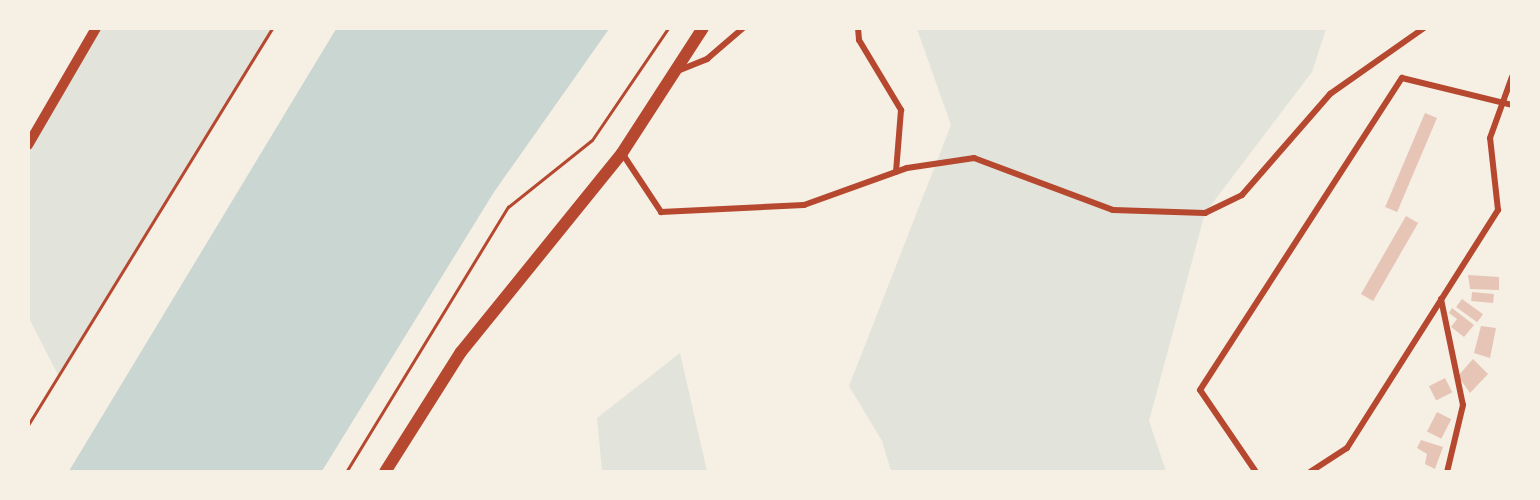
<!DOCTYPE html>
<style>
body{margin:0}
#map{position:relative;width:1540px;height:500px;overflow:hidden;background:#f6efe4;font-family:Cabin,sans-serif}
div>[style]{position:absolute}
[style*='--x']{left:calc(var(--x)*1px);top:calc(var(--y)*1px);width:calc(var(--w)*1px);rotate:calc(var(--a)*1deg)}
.green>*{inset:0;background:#e2e4dc}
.water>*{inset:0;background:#c9d6d2}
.building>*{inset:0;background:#e6c5b7;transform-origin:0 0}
.path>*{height:3px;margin:-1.5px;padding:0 1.5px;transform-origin:1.5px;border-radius:1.5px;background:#b5482f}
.minor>*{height:6px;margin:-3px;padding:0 3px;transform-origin:3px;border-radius:3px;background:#b5482f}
.tertiary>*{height:10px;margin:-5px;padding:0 5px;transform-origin:5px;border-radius:5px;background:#b5482f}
.secondary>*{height:12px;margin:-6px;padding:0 6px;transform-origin:6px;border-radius:6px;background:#b5482f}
span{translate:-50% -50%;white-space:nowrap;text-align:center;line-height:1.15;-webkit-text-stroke:5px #f6efe4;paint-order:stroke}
.frame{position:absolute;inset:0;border:30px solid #f6efe4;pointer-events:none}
</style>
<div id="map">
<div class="green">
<i style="clip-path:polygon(96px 29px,272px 29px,58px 375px,29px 318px,29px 145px)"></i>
<i style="clip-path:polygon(917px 29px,1326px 29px,1312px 72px,1205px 213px,1149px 421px,1166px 471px,891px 471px,882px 441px,849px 386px,951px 125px)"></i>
<i style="clip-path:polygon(680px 353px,707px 471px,602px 471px,597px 418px)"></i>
</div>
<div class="water">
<i style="clip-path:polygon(336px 29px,609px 29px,494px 192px,322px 471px,69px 471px)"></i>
</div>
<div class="building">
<i style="left:1425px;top:113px;width:13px;height:102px;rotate:23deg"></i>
<i style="left:1406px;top:216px;width:14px;height:90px;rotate:30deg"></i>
<i style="clip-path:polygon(1468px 275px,1499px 277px,1499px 290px,1470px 289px)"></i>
<i style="left:1472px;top:292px;width:22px;height:9px;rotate:5deg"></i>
<i style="left:1462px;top:299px;width:26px;height:10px;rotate:36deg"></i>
<i style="clip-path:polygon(1452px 308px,1474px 325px,1464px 337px,1451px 327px,1457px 319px,1449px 313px)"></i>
<i style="clip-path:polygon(1481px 326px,1496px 328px,1490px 358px,1474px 353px)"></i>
<i style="clip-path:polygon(1473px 359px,1488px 374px,1470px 393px,1458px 376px)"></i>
<i style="left:1445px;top:378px;width:16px;height:18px;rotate:63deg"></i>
<i style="left:1437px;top:412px;width:16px;height:22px;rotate:27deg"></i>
<i style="clip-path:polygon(1421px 440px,1443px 447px,1435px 469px,1425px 464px,1427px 454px,1417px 448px)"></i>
</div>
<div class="path">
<i style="--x:28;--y:425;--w:466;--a:-58.4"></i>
<i style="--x:346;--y:472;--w:311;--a:-58.6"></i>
<i style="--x:508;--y:207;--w:107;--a:-38.6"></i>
<i style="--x:592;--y:140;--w:135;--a:-55.8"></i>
</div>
<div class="minor">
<i style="--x:858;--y:28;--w:12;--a:85"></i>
<i style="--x:859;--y:40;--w:82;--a:59"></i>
<i style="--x:901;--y:110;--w:62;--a:94.6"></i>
<i style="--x:675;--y:72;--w:35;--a:-22"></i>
<i style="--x:707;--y:59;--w:48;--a:-40.7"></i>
<i style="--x:622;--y:153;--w:71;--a:56.5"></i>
<i style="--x:661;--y:212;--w:143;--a:-2.8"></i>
<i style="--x:804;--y:205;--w:109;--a:-19.8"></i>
<i style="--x:907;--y:168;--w:68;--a:-8.5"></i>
<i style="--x:974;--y:158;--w:148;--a:20.5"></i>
<i style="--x:1113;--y:210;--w:92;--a:1.9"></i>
<i style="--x:1205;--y:213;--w:41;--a:-25.9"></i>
<i style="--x:1242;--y:195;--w:134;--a:-48.9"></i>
<i style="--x:1330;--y:94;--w:115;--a:-35.1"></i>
<i style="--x:1441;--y:299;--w:108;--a:78.3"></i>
<i style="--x:1463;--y:405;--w:69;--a:103.4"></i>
<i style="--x:1256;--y:472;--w:99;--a:-124.3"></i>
<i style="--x:1200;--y:390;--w:372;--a:-57.1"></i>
<i style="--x:1402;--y:78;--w:113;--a:13.8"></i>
<i style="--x:1310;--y:472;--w:44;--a:-33"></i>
<i style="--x:1347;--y:448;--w:282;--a:-57.6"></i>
<i style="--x:1498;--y:210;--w:72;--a:-96.3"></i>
<i style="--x:1490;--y:138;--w:65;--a:-70.2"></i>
</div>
<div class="tertiary">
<i style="--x:28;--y:145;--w:135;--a:-59.8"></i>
</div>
<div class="secondary">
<i style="--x:385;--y:472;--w:142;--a:-57.7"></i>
<i style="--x:461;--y:352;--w:256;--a:-51"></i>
<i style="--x:622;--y:153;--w:149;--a:-57.1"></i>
</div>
<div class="frame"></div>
</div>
